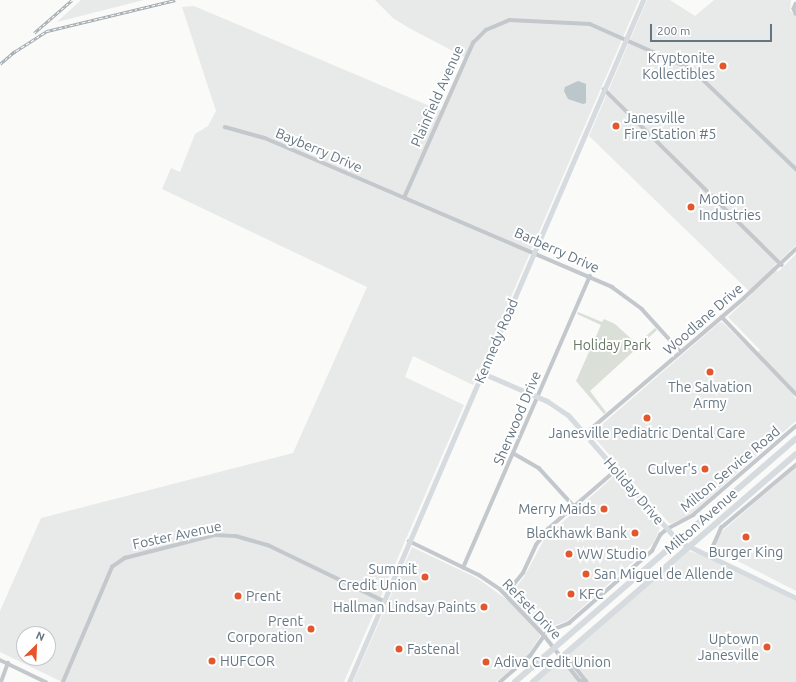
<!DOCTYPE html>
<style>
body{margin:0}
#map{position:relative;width:796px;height:682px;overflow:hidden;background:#fafaf8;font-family:Ubuntu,sans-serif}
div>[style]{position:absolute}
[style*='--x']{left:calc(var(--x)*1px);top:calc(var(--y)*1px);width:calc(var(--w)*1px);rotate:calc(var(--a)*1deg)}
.built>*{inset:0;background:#e8e9e9}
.green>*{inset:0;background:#dadfd7}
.water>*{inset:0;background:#bbc7cb}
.street>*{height:3.5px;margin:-1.75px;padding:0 1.75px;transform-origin:1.75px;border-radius:1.75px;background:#c3c8cc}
.secondary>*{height:5px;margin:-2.5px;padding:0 2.5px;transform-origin:2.5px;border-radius:2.5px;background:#d6dbdf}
.primary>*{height:5.5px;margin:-2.75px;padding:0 2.75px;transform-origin:2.75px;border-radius:2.75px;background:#d6dbdf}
.rail>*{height:2.5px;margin-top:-1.25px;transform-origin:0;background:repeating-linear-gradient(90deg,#fff 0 3px,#a2aab0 0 6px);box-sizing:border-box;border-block:1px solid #a2aab0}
.dots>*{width:11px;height:11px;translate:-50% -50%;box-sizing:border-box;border:2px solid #fff;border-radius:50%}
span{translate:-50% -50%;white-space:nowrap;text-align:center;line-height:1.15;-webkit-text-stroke:4px #fff;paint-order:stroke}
.poi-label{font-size:14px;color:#657683}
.right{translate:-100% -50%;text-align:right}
.left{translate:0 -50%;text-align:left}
.street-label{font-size:14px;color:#657683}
.park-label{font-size:14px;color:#687a64}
.north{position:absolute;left:16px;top:626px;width:40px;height:40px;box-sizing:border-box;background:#fff;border:1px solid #c1c8cd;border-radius:50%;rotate:24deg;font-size:11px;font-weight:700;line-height:16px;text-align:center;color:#657683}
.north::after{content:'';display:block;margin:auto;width:14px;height:18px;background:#e4572e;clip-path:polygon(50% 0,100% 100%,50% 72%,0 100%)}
.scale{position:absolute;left:650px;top:24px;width:122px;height:18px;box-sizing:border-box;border:2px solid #657683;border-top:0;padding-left:5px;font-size:12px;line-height:14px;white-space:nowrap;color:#657683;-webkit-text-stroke:3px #fff;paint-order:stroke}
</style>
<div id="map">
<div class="built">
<i style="clip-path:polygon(81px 0,144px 0,57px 22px)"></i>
<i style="clip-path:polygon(evenodd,375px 0,639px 0,473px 385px,413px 356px,405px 377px,464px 405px,344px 682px,62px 682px,0 652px,0 611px,41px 518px,293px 453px,367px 287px,162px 189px,171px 168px,180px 172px,195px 134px,208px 126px,216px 111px,182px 7px,194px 6px,444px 112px,468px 59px,409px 28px,393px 18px,375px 0,24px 634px,48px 634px,48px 658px,24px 658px,24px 634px)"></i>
<i style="clip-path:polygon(647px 0,670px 0,695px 16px,714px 0,791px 0,790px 10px,796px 17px,796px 245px,773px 267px,778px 272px,796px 254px,796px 392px,793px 395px,796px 399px,796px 421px,688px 516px,670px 524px,591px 434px,719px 323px,722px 322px,755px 354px,760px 350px,728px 317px,752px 294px,589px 136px)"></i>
<i style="clip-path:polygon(796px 467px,796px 591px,714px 549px,720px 533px)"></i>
<i style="clip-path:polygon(614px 476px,660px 528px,653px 544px,567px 621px,545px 629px,527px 656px,496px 682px,353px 682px,412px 547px,477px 578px,506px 599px,524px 577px,545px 538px)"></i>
<i style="clip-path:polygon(688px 551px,700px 554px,796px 601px,796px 682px,537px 682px)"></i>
</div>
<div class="green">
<i style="clip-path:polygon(578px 312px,602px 322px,604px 319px,615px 324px,637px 344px,655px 328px,657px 330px,590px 391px,606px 412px,604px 414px,576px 381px,601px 325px,577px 314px)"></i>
</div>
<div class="water">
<i style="clip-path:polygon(578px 81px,586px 84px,586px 103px,583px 104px,568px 99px,564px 91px,565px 87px)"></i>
</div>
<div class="street">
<i style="--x:796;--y:4;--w:5;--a:112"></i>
<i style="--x:794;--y:9;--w:5;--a:68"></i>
<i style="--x:604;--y:89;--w:250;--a:44.7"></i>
<i style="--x:225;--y:127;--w:41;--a:15.4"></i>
<i style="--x:265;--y:138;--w:378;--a:23.2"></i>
<i style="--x:612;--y:287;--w:37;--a:36"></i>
<i style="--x:642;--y:309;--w:58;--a:47.8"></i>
<i style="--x:404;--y:198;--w:170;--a:-66"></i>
<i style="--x:473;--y:43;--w:18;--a:-45"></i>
<i style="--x:486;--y:30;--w:25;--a:-23"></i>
<i style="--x:509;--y:20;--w:81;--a:2.8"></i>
<i style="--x:590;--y:24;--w:106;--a:23.9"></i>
<i style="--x:687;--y:67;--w:11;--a:34"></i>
<i style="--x:696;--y:73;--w:139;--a:43.8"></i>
<i style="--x:722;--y:317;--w:107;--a:46.1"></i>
<i style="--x:585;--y:434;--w:209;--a:-40.5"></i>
<i style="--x:744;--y:298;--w:71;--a:-43.3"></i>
<i style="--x:513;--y:453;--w:30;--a:30"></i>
<i style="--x:539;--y:468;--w:52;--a:47.4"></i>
<i style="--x:409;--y:541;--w:78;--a:25.9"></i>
<i style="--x:479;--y:575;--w:25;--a:34"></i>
<i style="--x:500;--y:589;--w:64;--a:46.3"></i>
<i style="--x:544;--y:635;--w:58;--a:52"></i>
<i style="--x:580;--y:681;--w:6;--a:0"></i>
<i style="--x:709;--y:555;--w:30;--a:-66"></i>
<i style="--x:721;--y:528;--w:98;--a:-40"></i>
<i style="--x:463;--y:568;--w:318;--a:-66.5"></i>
<i style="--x:506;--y:594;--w:27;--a:-51"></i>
<i style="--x:523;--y:573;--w:31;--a:-65"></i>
<i style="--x:536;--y:545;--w:20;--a:-53"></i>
<i style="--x:548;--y:529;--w:90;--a:-40.9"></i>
<i style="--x:562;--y:657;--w:7;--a:16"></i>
<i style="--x:569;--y:659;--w:29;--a:52"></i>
<i style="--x:0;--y:660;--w:51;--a:25.6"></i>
<i style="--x:1;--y:682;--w:20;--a:-70"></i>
<i style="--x:63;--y:682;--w:125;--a:-66.9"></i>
<i style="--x:112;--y:567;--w:16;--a:-35"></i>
<i style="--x:125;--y:558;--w:93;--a:-14.3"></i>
<i style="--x:215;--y:535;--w:21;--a:3"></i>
<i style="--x:236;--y:536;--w:33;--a:16"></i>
<i style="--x:268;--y:545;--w:129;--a:25.8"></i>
<i style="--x:500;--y:682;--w:40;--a:-41"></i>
<i style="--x:530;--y:656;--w:29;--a:-55"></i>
<i style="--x:547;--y:632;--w:24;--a:-22"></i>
<i style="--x:569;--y:623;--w:110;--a:-40.9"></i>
<i style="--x:652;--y:551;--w:18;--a:-63"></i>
<i style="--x:660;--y:535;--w:9;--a:-41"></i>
<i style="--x:667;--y:529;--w:30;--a:-28"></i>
<i style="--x:693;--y:515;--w:136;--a:-40.8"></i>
</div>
<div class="secondary">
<i style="--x:482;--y:373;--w:71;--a:23.3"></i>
<i style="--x:547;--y:401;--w:25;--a:34"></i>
<i style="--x:568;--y:415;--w:167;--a:48.9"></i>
<i style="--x:678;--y:541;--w:131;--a:25.8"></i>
<i style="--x:349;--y:682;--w:743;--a:-66.68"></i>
</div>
<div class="primary">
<i style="--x:515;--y:682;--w:371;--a:-40.9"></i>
<i style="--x:533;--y:682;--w:348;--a:-40.9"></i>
</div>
<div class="rail">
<i style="--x:34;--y:33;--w:50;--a:-41"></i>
<i style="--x:11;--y:54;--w:43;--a:-32.6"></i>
<i style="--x:47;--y:31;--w:132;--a:-13.6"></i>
<i style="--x:0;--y:64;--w:20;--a:-41"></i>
</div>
<div class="dots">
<i style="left:723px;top:66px;background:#e4572e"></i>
<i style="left:616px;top:126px;background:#e4572e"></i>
<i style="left:691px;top:207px;background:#e4572e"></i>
<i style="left:710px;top:372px;background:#e4572e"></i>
<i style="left:647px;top:418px;background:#e4572e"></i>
<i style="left:705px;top:469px;background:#e4572e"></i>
<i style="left:604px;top:509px;background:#e4572e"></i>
<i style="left:635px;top:533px;background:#e4572e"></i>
<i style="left:746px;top:537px;background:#e4572e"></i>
<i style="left:569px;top:554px;background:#e4572e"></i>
<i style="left:586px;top:574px;background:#e4572e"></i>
<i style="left:425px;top:577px;background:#e4572e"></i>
<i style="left:571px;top:594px;background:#e4572e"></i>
<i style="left:238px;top:596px;background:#e4572e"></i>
<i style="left:484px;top:607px;background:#e4572e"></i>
<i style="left:311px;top:629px;background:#e4572e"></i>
<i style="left:767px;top:647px;background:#e4572e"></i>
<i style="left:399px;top:649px;background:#e4572e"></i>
<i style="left:212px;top:661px;background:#e4572e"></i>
<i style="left:486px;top:662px;background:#e4572e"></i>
</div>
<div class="poi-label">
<span class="right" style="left:715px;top:66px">Kryptonite<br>Kollectibles</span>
<span class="left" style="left:624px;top:126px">Janesville<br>Fire Station #5</span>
<span class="left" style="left:699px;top:207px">Motion<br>Industries</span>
<span style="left:710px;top:395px">The Salvation<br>Army</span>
<span style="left:647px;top:433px">Janesville Pediatric Dental Care</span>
<span class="right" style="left:697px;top:469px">Culver's</span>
<span class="right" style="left:596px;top:509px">Merry Maids</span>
<span class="right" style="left:627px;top:533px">Blackhawk Bank</span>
<span style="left:746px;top:552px">Burger King</span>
<span class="left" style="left:577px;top:554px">WW Studio</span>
<span class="right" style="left:417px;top:577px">Summit<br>Credit Union</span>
<span class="left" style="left:594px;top:574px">San Miguel de Allende</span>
<span class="left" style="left:579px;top:594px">KFC</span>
<span class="left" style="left:246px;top:596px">Prent</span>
<span class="right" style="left:476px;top:607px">Hallman Lindsay Paints</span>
<span class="right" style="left:303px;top:629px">Prent<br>Corporation</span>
<span class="right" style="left:759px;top:647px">Uptown<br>Janesville</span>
<span class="left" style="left:407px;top:649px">Fastenal</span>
<span class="left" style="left:220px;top:661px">HUFCOR</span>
<span class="left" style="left:494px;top:662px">Adiva Credit Union</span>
</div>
<div class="street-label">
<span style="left:437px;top:96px;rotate:-66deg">Plainfield Avenue</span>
<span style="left:319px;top:150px;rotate:23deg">Bayberry Drive</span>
<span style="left:557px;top:250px;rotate:24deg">Barberry Drive</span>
<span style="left:703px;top:319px;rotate:-41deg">Woodlane Drive</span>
<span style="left:496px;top:341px;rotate:-67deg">Kennedy Road</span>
<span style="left:517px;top:418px;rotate:-67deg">Sherwood Drive</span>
<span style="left:730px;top:469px;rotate:-40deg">Milton Service Road</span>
<span style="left:634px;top:491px;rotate:49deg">Holiday Drive</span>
<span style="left:701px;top:521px;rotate:-41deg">Milton Avenue</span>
<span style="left:177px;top:535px;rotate:-12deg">Foster Avenue</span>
<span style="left:532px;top:609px;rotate:46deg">Refset Drive</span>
</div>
<div class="park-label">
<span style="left:612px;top:345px">Holiday Park</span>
</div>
<div class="north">N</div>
<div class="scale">200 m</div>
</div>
